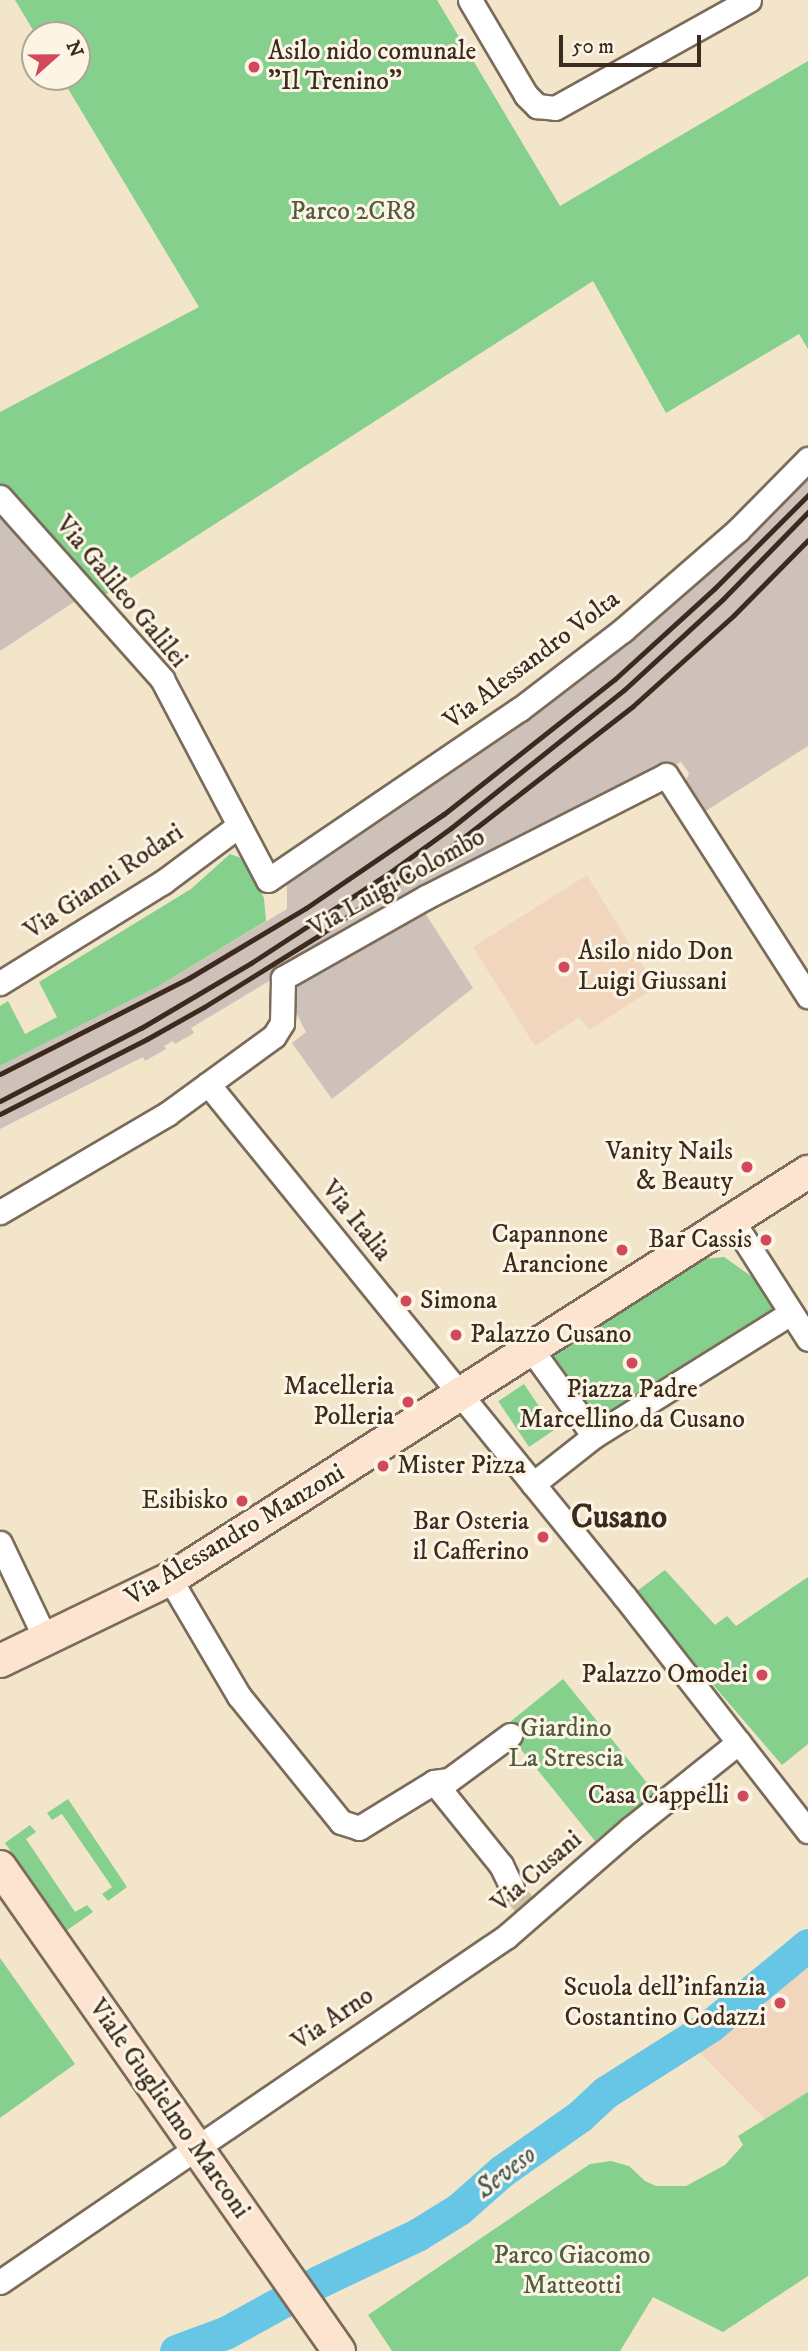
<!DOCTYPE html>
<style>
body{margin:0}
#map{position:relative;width:808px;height:2351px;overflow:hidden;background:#f3e5c9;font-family:"IM FELL DW Pica",serif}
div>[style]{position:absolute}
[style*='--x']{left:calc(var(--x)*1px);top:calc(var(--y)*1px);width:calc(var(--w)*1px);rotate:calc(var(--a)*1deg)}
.built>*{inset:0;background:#f1d5bd}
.industrial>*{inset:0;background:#cec1ba}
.green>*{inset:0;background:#85d08d;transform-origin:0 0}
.river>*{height:33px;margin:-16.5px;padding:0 16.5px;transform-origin:16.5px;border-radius:16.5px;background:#67c6e5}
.street-tunnel>*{height:23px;margin-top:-11.5px;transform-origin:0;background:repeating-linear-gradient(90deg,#cec0a7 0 23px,transparent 0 34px)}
.roads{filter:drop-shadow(2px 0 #7b6b5a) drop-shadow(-2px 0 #7b6b5a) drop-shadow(0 2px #7b6b5a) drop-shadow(0 -2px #7b6b5a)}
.street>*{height:23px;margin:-11.5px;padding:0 11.5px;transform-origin:11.5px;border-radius:11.5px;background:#fff}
.secondary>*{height:32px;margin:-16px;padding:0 16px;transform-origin:16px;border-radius:16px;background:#fde4d1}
.rail>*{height:5px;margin:-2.5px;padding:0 2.5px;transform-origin:2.5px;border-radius:2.5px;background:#3b2a1e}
.dots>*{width:19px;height:19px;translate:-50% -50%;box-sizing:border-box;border:4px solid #fcf5e5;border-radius:50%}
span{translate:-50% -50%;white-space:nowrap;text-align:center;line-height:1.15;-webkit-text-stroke:6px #fcf5e5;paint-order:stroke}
.poi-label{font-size:26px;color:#3b2a1e}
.left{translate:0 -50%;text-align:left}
.right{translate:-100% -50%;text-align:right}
.park-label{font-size:26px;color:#515c3f}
.street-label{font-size:26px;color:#3b2a1e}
.water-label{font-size:28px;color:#48595a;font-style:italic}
.district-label{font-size:33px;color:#3b2a1e;font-weight:700}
.north{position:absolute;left:21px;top:21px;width:70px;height:70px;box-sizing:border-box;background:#fcf5e5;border:2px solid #afa495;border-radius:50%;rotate:69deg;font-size:19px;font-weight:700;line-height:28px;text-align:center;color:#3b2a1e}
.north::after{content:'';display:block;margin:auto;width:24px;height:32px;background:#d1495b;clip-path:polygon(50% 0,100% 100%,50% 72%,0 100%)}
.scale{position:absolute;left:559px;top:35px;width:142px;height:32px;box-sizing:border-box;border:4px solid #3b2a1e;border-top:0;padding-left:9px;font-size:21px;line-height:24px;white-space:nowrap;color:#3b2a1e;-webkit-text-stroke:5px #fcf5e5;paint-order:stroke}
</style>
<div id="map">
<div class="built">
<i style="clip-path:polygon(587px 875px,656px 987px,589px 1030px,579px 1017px,535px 1046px,473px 947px)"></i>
<i style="clip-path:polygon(808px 1957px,808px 2092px,765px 2119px,695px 2048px)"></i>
</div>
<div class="industrial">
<i style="clip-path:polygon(808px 480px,808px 746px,704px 812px,685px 783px,689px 773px,681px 762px,474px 864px,319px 951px,191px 1028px,194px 1033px,175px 1044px,173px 1041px,164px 1046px,166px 1049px,145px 1061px,143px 1057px,0 1129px,0 1066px,157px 987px,287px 909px,287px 878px,739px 540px,743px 545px)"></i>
<i style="clip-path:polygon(0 499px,83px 596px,0 651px)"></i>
<i style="clip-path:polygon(420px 905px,473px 988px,332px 1099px,292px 1043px,306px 1032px,291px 1003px,296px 977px)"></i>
</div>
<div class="green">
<i style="clip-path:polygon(15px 0,437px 0,560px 206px,808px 61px,808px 349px,799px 334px,666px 413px,593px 281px,103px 596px,21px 503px,0 487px,0 412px,199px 307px,61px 77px,77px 77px,77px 35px,36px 35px)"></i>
<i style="clip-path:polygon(230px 854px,244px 859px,264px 898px,266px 921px,157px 987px,0 1066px,0 1006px,8px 1001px,25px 1034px,57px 1017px,39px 982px,191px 889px)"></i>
<i style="clip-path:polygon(724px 1257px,758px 1281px,773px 1304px,773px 1318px,751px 1334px,737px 1331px,597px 1423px,551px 1357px,703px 1259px)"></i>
<i style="left:524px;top:1384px;width:55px;height:31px;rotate:56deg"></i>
<i style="clip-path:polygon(665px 1570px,715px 1625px,727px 1616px,736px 1626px,808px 1577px,808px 1744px,782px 1765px,677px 1643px,637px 1591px)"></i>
<i style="left:563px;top:1679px;width:146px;height:77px;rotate:51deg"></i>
<i style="clip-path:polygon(68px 1799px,127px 1887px,108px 1901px,102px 1894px,112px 1887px,62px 1814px,52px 1820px,47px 1813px)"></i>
<i style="clip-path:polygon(30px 1825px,36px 1832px,26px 1839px,75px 1912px,87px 1905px,93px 1912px,66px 1931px,5px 1843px)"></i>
<i style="clip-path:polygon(0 1958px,75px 2064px,0 2118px)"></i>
<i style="clip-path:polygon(808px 2092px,808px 2276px,723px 2332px,653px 2297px,620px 2351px,392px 2351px,368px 2315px,590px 2164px,611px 2161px,629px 2166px,645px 2181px,656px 2186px,686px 2186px,725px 2165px,743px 2145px,738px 2136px)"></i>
</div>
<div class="river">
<i style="--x:176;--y:2351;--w:54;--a:-20.4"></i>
<i style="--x:227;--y:2332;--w:104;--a:-28.8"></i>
<i style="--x:318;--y:2282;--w:110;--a:-25.4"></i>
<i style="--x:417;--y:2235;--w:49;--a:-31.8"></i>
<i style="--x:459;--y:2209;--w:57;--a:-41.5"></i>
<i style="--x:502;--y:2171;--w:95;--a:-35.2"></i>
<i style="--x:580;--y:2116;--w:35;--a:-43"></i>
<i style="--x:606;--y:2092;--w:123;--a:-32.4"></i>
<i style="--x:710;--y:2026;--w:127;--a:-39.6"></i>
</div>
<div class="street-tunnel">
<i style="--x:512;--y:1888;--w:25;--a:53"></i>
</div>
<div class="roads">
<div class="street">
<i style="--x:470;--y:0;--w:110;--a:59.5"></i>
<i style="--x:526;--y:95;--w:16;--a:45"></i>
<i style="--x:537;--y:106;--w:18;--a:6"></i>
<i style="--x:555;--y:108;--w:222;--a:-29.1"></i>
<i style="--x:0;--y:497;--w:244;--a:48.3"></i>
<i style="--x:162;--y:679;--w:227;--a:62.2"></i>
<i style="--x:268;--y:880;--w:305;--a:-34.2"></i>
<i style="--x:520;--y:709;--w:130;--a:-37.5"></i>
<i style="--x:623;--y:630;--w:152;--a:-41"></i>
<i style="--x:738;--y:530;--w:100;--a:-45.4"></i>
<i style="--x:0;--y:983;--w:192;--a:-31.8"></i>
<i style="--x:163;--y:882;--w:94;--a:-36.7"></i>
<i style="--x:208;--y:1084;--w:661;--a:50.89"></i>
<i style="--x:625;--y:1597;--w:297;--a:52"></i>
<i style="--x:0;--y:1212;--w:194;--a:-30.4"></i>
<i style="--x:167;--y:1114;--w:132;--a:-36.1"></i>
<i style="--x:274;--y:1036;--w:15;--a:-58"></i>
<i style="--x:282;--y:1023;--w:45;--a:-88.7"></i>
<i style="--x:283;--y:978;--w:164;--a:-29.5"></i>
<i style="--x:426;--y:897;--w:269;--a:-26.9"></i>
<i style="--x:666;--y:775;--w:263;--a:57.3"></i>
<i style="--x:732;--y:1220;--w:141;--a:57.4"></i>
<i style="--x:531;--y:1349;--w:107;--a:54.1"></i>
<i style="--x:533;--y:1484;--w:78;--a:-38.2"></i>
<i style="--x:594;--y:1436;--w:232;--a:-32"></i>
<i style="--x:0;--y:1543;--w:107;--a:64.6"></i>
<i style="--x:170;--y:1579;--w:136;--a:59.5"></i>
<i style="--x:239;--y:1696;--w:162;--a:51"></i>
<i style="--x:341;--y:1822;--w:19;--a:18"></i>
<i style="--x:359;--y:1828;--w:88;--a:-31.5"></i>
<i style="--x:434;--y:1782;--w:107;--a:51.1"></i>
<i style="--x:501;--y:1865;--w:25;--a:64"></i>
<i style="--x:434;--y:1782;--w:15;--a:-8"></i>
<i style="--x:449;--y:1780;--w:76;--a:-36.4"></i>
<i style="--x:0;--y:2282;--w:614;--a:-34.31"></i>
<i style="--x:507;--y:1936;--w:163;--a:-41"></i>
<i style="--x:630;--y:1829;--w:139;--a:-38.6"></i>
</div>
<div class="secondary">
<i style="--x:0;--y:1661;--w:189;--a:-25.8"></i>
<i style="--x:170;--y:1579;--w:757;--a:-32.54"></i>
<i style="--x:0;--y:1867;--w:591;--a:54.99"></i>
</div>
</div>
<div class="rail">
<i style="--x:0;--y:1074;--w:212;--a:-26.9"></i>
<i style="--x:189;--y:978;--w:136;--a:-30.9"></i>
<i style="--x:306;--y:908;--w:167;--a:-34.3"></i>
<i style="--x:444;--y:814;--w:218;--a:-38.3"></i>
<i style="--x:615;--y:679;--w:135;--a:-42.3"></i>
<i style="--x:715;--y:588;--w:132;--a:-45"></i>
<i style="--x:0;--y:1101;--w:159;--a:-27.4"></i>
<i style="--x:141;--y:1028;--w:128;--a:-30.6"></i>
<i style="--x:251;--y:963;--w:165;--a:-33.1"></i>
<i style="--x:389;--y:873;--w:77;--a:-36"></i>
<i style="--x:451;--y:828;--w:221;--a:-38.6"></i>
<i style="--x:624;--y:690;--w:134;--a:-42.6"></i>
<i style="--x:723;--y:599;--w:122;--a:-45.7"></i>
<i style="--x:0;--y:1114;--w:165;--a:-27"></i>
<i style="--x:147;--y:1039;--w:65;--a:-29.3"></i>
<i style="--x:204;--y:1007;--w:134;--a:-31.9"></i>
<i style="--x:318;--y:936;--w:170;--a:-34"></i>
<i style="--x:459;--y:841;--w:220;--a:-37.8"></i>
<i style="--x:633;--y:706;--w:136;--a:-42"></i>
<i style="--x:734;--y:615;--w:105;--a:-45.4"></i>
</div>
<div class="dots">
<i style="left:254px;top:67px;background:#d1495b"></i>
<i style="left:564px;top:967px;background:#d1495b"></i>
<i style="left:747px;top:1167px;background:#d1495b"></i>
<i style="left:766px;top:1240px;background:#d1495b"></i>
<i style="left:622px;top:1250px;background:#d1495b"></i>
<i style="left:406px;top:1301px;background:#d1495b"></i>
<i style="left:456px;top:1335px;background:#d1495b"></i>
<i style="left:632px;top:1363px;background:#d1495b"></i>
<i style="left:408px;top:1402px;background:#d1495b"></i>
<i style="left:383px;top:1466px;background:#d1495b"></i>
<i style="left:242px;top:1501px;background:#d1495b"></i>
<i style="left:543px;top:1537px;background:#d1495b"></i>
<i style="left:762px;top:1675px;background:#d1495b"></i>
<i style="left:743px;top:1796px;background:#d1495b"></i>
<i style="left:780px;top:2003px;background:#d1495b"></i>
</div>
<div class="poi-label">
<span class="left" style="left:268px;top:67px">Asilo nido comunale<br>"Il Trenino"</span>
<span class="left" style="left:578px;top:967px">Asilo nido Don<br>Luigi Giussani</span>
<span class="right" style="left:733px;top:1167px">Vanity Nails<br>&amp; Beauty</span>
<span class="right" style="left:608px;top:1250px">Capannone<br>Arancione</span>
<span class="right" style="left:752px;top:1240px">Bar Cassis</span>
<span class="left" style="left:420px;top:1301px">Simona</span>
<span class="left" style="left:470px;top:1335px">Palazzo Cusano</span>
<span class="right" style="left:394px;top:1402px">Macelleria<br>Polleria</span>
<span style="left:632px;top:1405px">Piazza Padre<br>Marcellino da Cusano</span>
<span class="left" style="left:397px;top:1466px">Mister Pizza</span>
<span class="right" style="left:228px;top:1501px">Esibisko</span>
<span class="right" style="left:529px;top:1537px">Bar Osteria<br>il Cafferino</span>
<span class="right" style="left:748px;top:1675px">Palazzo Omodei</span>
<span class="right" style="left:729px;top:1796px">Casa Cappelli</span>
<span class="right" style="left:766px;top:2003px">Scuola dell'infanzia<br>Costantino Codazzi</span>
</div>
<div class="park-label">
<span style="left:353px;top:212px">Parco 2CR8</span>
<span style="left:566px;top:1744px">Giardino<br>La Strescia</span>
<span style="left:572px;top:2271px">Parco Giacomo<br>Matteotti</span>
</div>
<div class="street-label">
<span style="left:121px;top:592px;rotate:50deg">Via Galileo Galilei</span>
<span style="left:532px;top:660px;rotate:-37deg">Via Alessandro Volta</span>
<span style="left:104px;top:882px;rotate:-34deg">Via Gianni Rodari</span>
<span style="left:397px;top:883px;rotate:-29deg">Via Luigi Colombo</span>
<span style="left:356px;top:1221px;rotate:51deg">Via Italia</span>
<span style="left:235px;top:1535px;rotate:-31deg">Via Alessandro Manzoni</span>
<span style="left:537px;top:1872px;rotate:-41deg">Via Cusani</span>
<span style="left:333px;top:2019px;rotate:-34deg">Via Arno</span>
<span style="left:169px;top:2109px;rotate:55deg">Viale Guglielmo Marconi</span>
</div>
<div class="water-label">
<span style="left:506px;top:2172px;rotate:-38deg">Seveso</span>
</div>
<div class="district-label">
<span style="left:619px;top:1518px">Cusano</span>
</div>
<div class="north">N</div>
<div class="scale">50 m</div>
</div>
